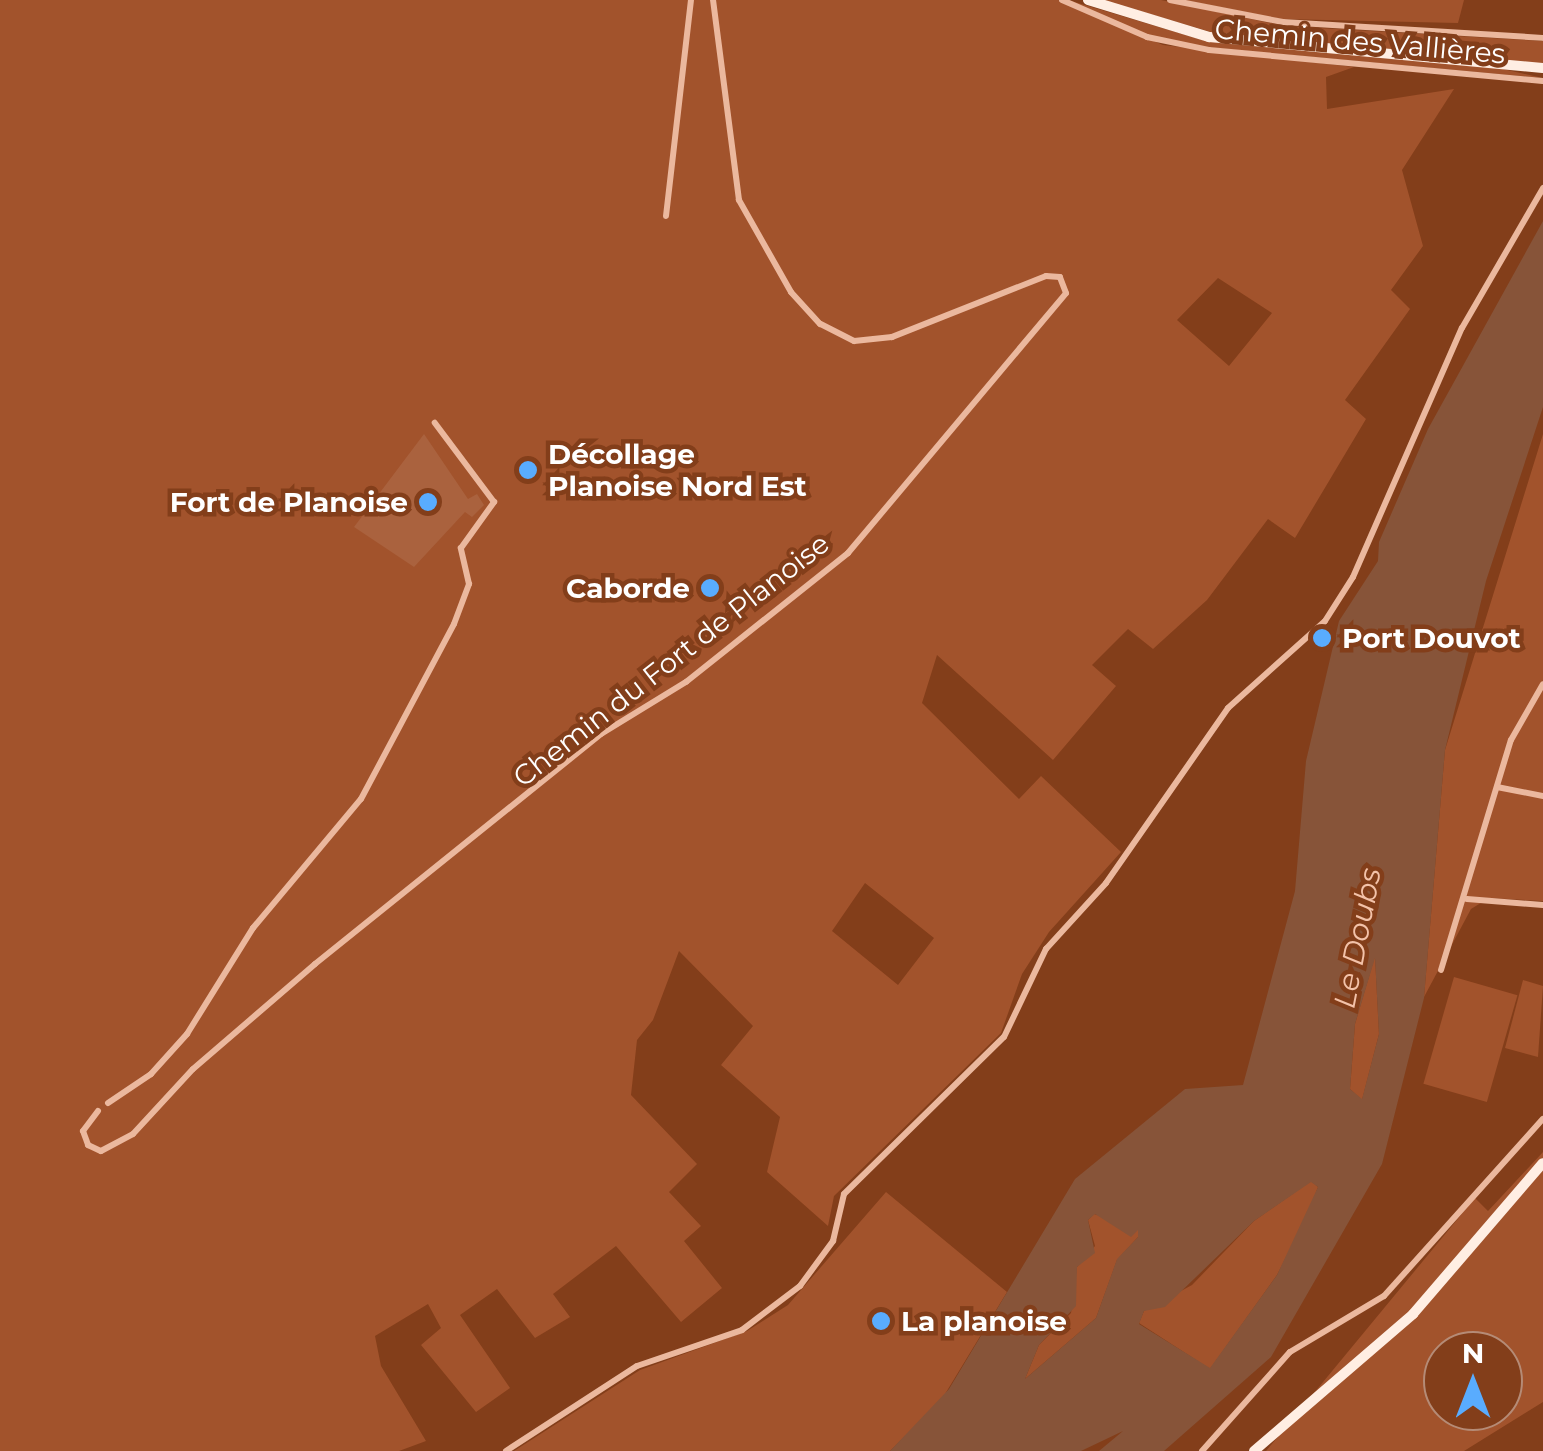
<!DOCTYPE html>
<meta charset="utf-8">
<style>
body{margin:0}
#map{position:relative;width:1543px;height:1451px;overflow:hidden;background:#833e1a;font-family:Montserrat,sans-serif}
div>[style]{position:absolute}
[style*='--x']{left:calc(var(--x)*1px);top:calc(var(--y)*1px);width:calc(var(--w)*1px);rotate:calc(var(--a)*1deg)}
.green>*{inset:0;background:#a2532c;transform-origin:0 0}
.water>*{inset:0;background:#875439}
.building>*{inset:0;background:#aa623e}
.minor>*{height:6px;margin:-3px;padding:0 3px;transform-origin:3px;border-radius:3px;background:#ebb89e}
.primary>*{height:10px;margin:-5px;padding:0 5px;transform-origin:5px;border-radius:5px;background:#ffeee3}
.dots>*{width:28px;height:28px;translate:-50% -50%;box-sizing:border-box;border:5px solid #833e1a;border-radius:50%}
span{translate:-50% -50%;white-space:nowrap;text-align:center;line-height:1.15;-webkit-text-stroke:9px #833e1a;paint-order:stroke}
.street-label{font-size:28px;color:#fff}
.poi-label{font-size:28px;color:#fff;font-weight:700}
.left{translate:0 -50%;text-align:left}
.right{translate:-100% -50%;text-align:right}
.water-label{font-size:30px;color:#f3c2a9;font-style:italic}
.north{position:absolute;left:1423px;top:1331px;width:100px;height:100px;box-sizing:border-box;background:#833e1a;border:2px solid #b58b76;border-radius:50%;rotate:0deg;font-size:28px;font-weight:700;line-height:40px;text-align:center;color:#fff}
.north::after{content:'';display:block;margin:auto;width:35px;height:45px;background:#59acfe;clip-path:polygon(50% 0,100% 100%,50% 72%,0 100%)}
</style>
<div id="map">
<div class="green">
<i style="clip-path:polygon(evenodd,0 0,1058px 0,1163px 45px,1354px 67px,1326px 77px,1327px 109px,1454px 89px,1402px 170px,1423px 246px,1391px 290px,1410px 309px,1345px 400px,1366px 419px,1295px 538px,1268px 519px,1207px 600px,1153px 649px,1128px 629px,1092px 665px,1116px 686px,1053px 760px,937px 655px,922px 703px,1019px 799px,1041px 776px,1121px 852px,1049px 932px,1022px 974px,1001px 1033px,834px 1196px,828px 1226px,767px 1172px,780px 1117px,721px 1065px,753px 1026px,679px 951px,653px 1020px,637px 1040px,631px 1095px,697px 1164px,669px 1192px,701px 1226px,684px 1241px,722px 1288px,681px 1322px,616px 1246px,553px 1294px,570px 1317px,535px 1338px,497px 1289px,460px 1315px,510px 1388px,476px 1412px,421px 1345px,441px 1328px,428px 1304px,375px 1336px,381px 1366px,426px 1441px,399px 1451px,0 1451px,0 0,1218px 278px,1272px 313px,1229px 366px,1177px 320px,1218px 278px,0 0,865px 883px,934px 938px,898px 985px,832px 931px,865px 883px)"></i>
<i style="clip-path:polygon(1068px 0,1206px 41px,1462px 60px,1543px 78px,1204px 47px,1150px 36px)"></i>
<i style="clip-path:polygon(1102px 0,1161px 0,1284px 26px,1543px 41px,1543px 64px,1211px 32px)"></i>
<i style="clip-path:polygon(1183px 0,1464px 0,1458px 23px,1281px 19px)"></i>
<i style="clip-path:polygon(1543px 434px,1543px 901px,1489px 898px,1471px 909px,1424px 997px,1445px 750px)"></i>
<i style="clip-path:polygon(1375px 956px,1379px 1034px,1362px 1100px,1350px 1089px,1355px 1024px)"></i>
<i style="left:1454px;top:977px;width:66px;height:111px;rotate:16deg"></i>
<i style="clip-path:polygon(1523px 980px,1543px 986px,1538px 1057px,1505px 1048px)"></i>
<i style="clip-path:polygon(evenodd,1543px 1152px,1543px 1402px,1464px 1451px,1266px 1451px,1475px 1198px,1488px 1211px,1543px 1152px,1443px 1351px,1503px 1351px,1503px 1411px,1443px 1411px,1443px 1351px)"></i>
<i style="clip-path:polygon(1311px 1181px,1318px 1187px,1307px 1216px,1277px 1275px,1210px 1369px,1139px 1323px,1144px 1311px,1192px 1285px,1254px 1221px)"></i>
<i style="clip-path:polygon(886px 1192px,1007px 1292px,942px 1399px,890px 1451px,514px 1451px,640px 1370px,747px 1331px,788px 1305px)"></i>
<i style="clip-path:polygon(1094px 1214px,1138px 1228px,1138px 1237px,1117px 1260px,1096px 1318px,1025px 1379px,1039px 1345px,1071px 1313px,1077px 1267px,1095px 1246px,1088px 1220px)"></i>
</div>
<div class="water">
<i style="clip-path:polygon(evenodd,1543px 221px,1543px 407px,1486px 581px,1445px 750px,1424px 998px,1382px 1164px,1271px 1357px,1164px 1451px,1099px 1451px,1123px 1431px,1081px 1451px,890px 1451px,949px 1389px,1075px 1179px,1185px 1089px,1243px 1085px,1295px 891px,1306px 761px,1339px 621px,1378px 561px,1379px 542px,1428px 429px,1543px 221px,1375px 958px,1379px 1034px,1362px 1099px,1350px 1089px,1355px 1024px,1375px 958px,1543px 221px,1311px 1182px,1318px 1187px,1277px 1275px,1210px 1368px,1139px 1324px,1144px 1311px,1165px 1307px,1254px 1221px,1311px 1182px,1543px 221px,1095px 1214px,1131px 1237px,1138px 1230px,1138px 1237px,1117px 1259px,1096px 1318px,1025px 1379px,1039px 1345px,1076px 1306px,1077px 1267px,1095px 1253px,1088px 1220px,1095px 1214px)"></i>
</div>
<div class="building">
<i style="clip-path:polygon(424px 434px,468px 499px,477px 494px,484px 505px,472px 517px,465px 512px,414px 567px,354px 527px)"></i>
</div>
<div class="minor">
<i style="--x:1062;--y:0;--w:93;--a:23.5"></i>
<i style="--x:1147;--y:37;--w:63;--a:11.8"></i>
<i style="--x:1209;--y:50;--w:335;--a:5.3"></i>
<i style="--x:1170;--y:0;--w:115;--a:11"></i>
<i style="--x:1283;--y:22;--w:260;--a:3.5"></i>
<i style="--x:666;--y:216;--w:217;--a:-83.4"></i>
<i style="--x:1497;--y:787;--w:47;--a:11.1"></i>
<i style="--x:1467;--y:899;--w:76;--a:4.5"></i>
<i style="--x:1441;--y:970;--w:240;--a:-73.1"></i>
<i style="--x:1511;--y:740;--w:64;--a:-60.3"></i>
<i style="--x:108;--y:1103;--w:52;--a:-34"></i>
<i style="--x:151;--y:1074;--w:54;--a:-48"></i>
<i style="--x:187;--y:1034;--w:125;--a:-58.1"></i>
<i style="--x:253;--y:928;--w:168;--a:-50.1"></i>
<i style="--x:361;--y:799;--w:198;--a:-62"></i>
<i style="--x:454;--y:624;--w:43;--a:-69.4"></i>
<i style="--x:469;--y:584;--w:37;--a:-103"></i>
<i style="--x:461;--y:548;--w:57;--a:-54.3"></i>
<i style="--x:494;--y:502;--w:99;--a:-126.8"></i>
<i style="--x:98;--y:1111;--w:25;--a:127"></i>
<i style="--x:83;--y:1131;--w:15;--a:70"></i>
<i style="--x:88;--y:1145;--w:14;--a:25"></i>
<i style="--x:101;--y:1151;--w:36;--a:-28"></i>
<i style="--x:133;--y:1134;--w:88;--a:-47.3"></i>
<i style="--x:193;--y:1069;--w:161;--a:-40.7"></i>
<i style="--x:315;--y:964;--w:367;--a:-38.8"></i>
<i style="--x:601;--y:734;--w:100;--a:-31.5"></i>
<i style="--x:686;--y:682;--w:207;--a:-38.5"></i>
<i style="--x:848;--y:553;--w:339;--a:-50"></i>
<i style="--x:1066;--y:293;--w:17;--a:-111"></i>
<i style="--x:1060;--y:277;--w:14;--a:-176"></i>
<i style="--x:1046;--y:276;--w:166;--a:158.4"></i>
<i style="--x:892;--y:337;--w:38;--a:174"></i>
<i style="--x:854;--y:341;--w:38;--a:-153"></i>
<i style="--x:820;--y:324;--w:43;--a:-132.2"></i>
<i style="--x:791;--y:292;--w:106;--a:-119.5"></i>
<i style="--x:739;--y:200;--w:202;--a:-97.4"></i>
<i style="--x:506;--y:1451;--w:156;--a:-33"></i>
<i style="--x:637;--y:1366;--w:111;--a:-18.9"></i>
<i style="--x:742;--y:1330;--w:73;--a:-37.2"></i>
<i style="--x:800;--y:1286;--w:56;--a:-53.7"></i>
<i style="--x:833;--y:1241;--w:48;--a:-76.8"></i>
<i style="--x:844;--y:1194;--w:224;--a:-44.5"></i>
<i style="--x:1004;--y:1037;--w:98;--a:-64.5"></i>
<i style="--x:1046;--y:949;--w:89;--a:-47.7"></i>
<i style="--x:1106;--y:883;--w:213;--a:-55.1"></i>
<i style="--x:1228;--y:708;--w:130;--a:-41.9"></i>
<i style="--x:1325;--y:621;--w:52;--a:-57.5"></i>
<i style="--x:1353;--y:577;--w:272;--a:-66.4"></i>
<i style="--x:1462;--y:328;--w:162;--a:-59.9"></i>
<i style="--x:1202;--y:1451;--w:132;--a:-48.4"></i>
<i style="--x:1290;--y:1352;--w:109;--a:-30.8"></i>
<i style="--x:1384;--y:1296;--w:238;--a:-48.1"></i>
</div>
<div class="primary">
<i style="--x:1088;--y:0;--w:127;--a:17"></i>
<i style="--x:1209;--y:37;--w:335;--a:5.3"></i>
<i style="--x:1254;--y:1451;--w:210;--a:-40.7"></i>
<i style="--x:1413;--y:1314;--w:199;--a:-49.3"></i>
</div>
<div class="dots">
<i style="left:528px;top:470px;background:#59acfe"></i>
<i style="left:428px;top:502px;background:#59acfe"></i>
<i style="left:710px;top:588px;background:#59acfe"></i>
<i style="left:1322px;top:638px;background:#59acfe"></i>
<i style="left:881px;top:1321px;background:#59acfe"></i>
</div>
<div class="street-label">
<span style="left:1360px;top:41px;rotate:5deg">Chemin des Vallières</span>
<span style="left:671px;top:660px;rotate:-38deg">Chemin du Fort de Planoise</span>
</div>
<div class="poi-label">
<span class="left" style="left:548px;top:470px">Décollage<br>Planoise Nord Est</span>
<span class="right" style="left:408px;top:502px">Fort de Planoise</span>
<span class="right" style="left:690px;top:588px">Caborde</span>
<span class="left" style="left:1342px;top:638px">Port Douvot</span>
<span class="left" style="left:901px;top:1321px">La planoise</span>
</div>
<div class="water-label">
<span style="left:1358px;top:938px;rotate:-79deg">Le Doubs</span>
</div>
<div class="north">N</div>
</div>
